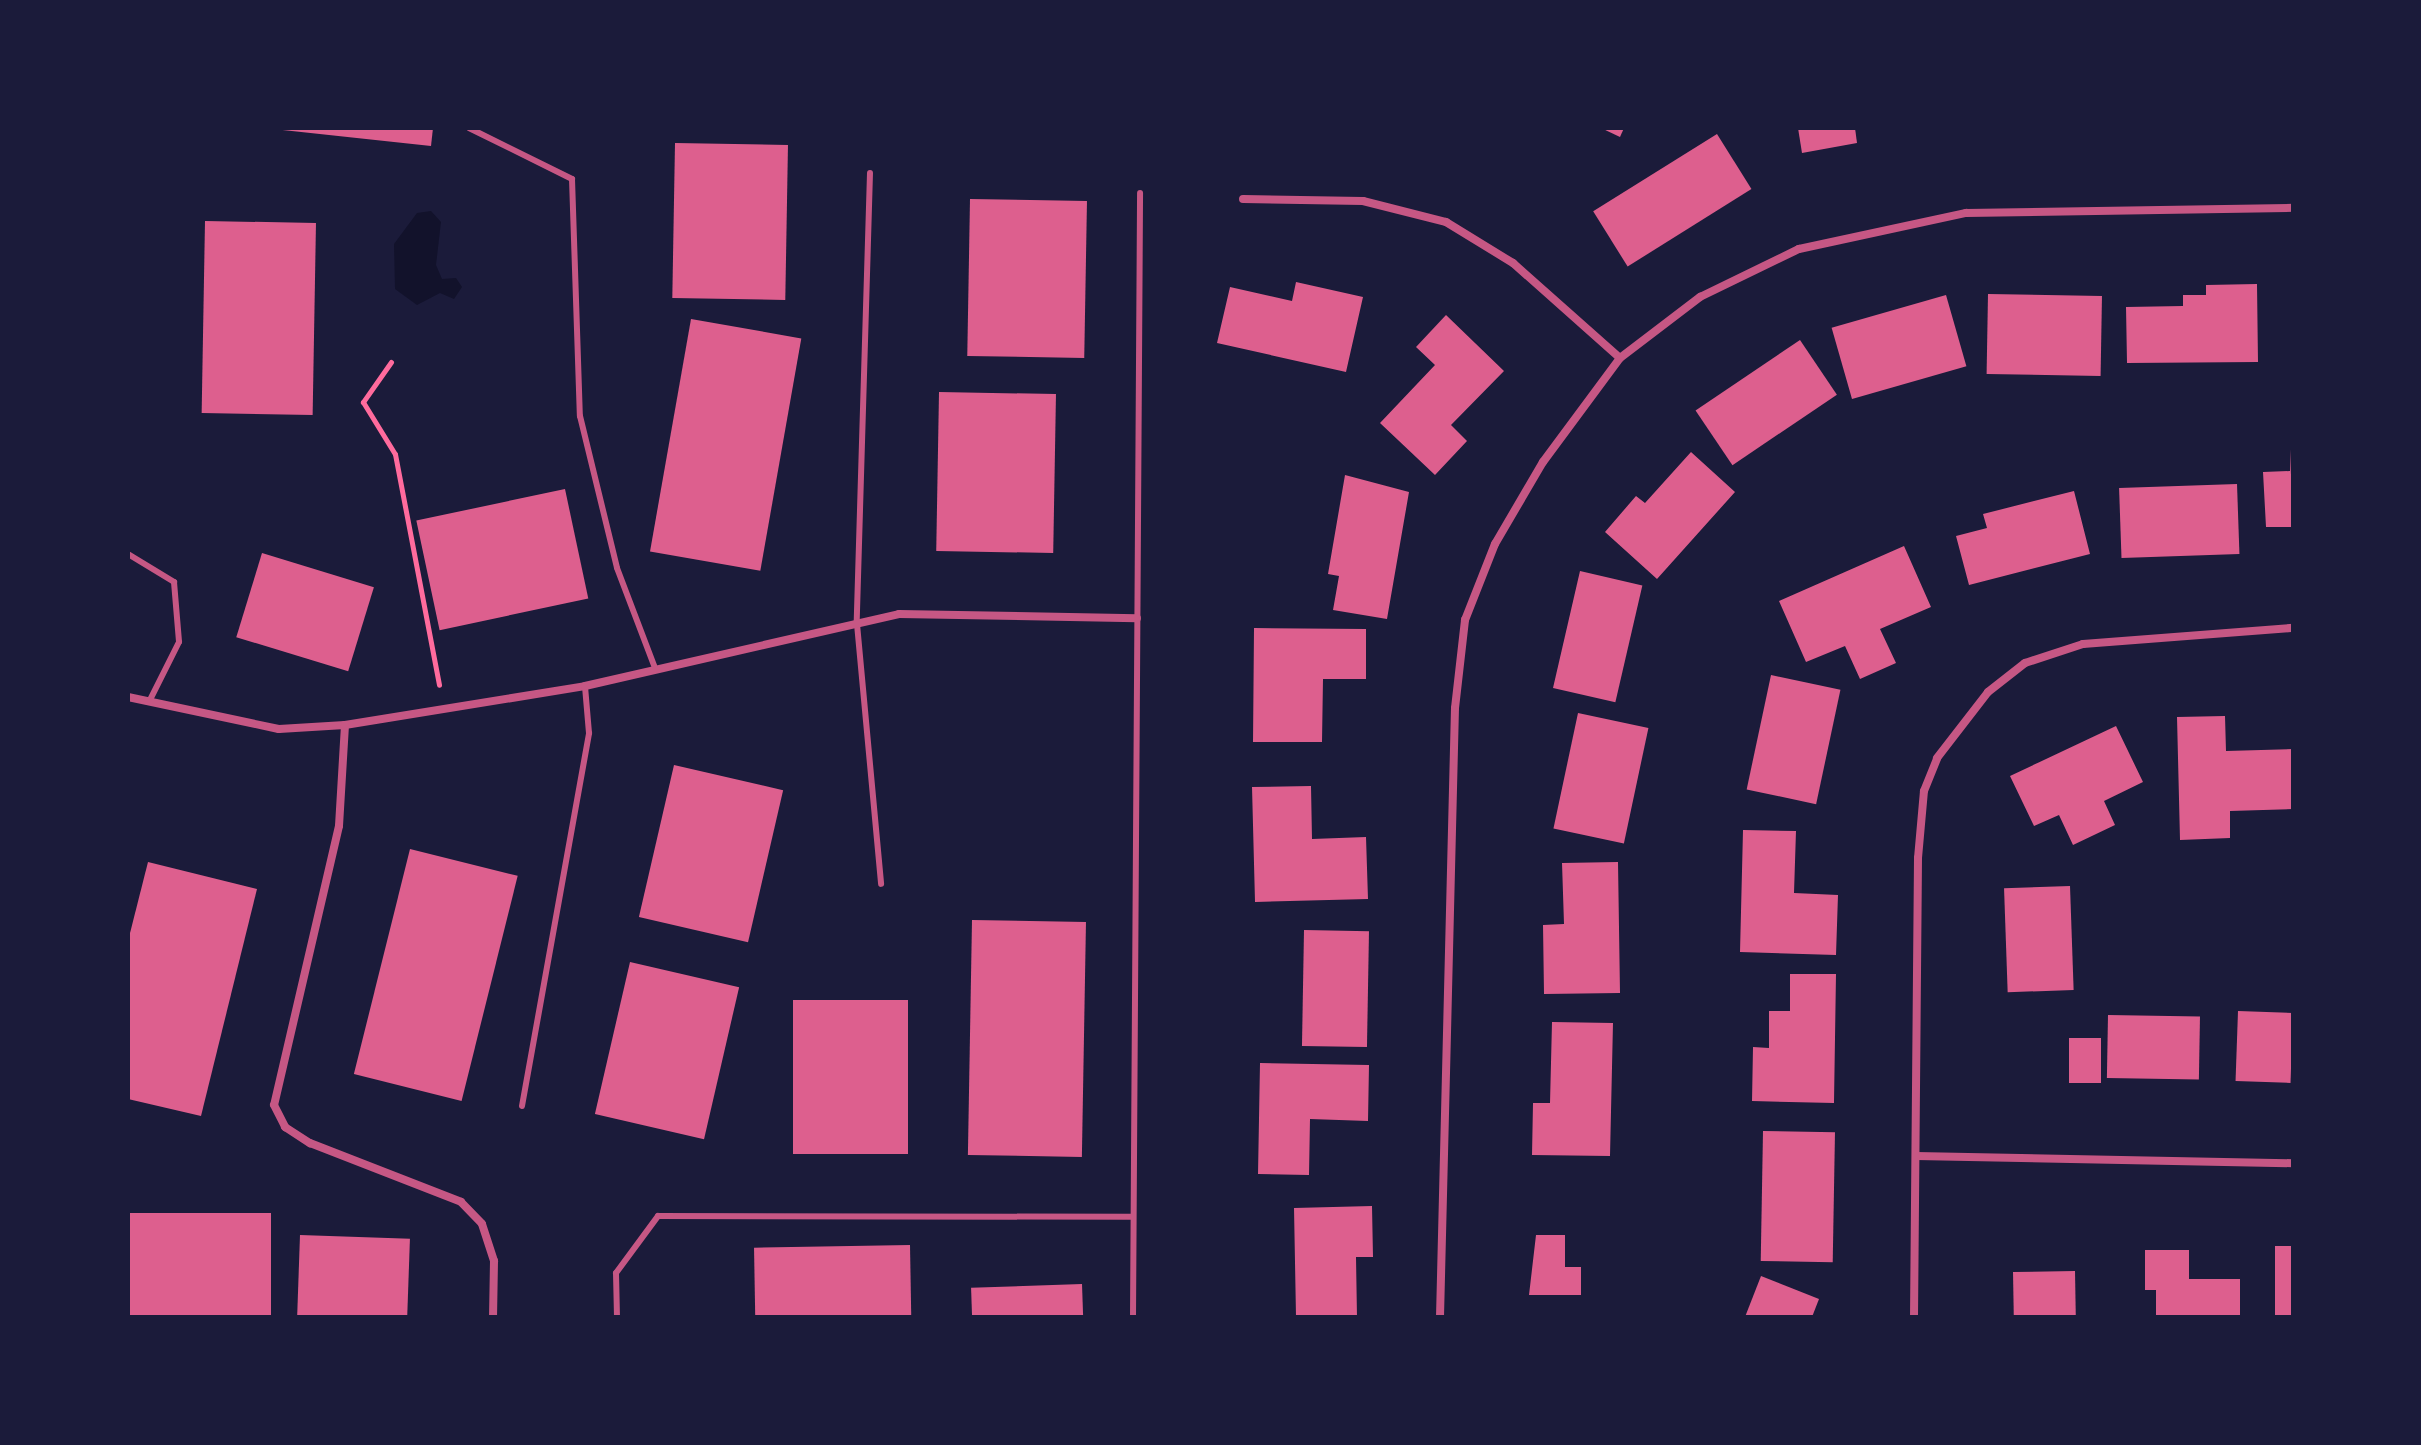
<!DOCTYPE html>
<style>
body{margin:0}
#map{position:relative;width:2421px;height:1445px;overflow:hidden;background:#1b1b3a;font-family:Signika,sans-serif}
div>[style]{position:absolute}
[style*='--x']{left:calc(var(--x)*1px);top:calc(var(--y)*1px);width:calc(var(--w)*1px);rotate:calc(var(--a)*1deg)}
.water>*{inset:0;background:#12122b}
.building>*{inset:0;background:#dd5f8e;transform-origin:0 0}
.path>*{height:5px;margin:-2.5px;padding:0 2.5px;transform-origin:2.5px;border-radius:2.5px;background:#ff6b9d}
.service>*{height:6px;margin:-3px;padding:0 3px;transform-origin:3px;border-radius:3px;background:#c65784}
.minor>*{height:8px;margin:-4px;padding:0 4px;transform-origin:4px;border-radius:4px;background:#c65784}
span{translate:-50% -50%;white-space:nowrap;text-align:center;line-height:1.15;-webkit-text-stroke:6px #1b1b3a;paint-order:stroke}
.frame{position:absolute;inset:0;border:130px solid #1b1b3a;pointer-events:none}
</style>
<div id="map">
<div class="water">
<i style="clip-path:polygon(431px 211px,441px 222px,436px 265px,442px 279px,456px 278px,462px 287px,454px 299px,440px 293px,417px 305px,395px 289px,394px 244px,417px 213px)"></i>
</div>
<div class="building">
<i style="clip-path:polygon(264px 128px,433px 128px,431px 146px)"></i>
<i style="clip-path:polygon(1601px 128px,1624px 128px,1620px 137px)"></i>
<i style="clip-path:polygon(1798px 128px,1855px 128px,1857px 143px,1802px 153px)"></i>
<i style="left:1717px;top:134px;width:65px;height:146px;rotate:58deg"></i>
<i style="left:675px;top:143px;width:113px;height:155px;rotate:1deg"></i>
<i style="left:970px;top:199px;width:117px;height:157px;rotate:1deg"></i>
<i style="left:205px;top:221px;width:111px;height:192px;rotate:1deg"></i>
<i style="clip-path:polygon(1296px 282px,1363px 297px,1346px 372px,1217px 343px,1230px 287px,1292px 301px)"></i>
<i style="clip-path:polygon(2257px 284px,2258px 362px,2127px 363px,2126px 307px,2183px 306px,2183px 295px,2206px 295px,2206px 285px)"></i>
<i style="left:1988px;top:294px;width:114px;height:80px;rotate:1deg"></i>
<i style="left:1946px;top:295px;width:74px;height:119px;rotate:74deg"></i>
<i style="clip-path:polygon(1446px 315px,1504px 371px,1451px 425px,1467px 441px,1435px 475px,1380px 423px,1435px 365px,1416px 347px)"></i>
<i style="left:691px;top:319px;width:112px;height:236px;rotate:10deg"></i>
<i style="left:1800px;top:340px;width:66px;height:126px;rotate:56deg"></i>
<i style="left:939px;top:392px;width:117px;height:159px;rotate:1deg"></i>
<i style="clip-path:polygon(2290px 449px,2293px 527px,2266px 527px,2263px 472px,2290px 471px)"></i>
<i style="clip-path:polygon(1691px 452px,1735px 492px,1657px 579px,1605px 532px,1636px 496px,1645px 503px)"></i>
<i style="clip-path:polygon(1345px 475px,1409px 492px,1387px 619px,1333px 610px,1339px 576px,1328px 574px)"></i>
<i style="left:2237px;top:484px;width:70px;height:118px;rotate:88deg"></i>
<i style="left:565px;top:489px;width:112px;height:152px;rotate:78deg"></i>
<i style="clip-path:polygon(2074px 491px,2090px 554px,1969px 585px,1956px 536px,1987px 528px,1983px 514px)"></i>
<i style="clip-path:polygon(1904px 546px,1931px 607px,1880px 629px,1896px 663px,1860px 679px,1845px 646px,1806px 662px,1779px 601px)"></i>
<i style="left:262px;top:553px;width:117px;height:88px;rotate:17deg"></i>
<i style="left:1580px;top:571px;width:64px;height:120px;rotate:13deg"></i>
<i style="clip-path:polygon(1254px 628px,1366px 629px,1366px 679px,1323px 679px,1322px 742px,1253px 742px)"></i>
<i style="left:1771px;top:675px;width:71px;height:117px;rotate:12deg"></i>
<i style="left:1578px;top:713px;width:72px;height:118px;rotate:12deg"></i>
<i style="clip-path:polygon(2225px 716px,2226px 751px,2293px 749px,2293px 809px,2230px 811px,2230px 838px,2180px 840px,2177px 717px)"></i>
<i style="clip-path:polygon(2116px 726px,2143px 782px,2104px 801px,2115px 825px,2073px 845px,2059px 815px,2034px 826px,2010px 776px)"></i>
<i style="left:674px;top:765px;width:112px;height:156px;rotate:13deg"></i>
<i style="clip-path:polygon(1311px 786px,1312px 839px,1366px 837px,1368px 899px,1255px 902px,1252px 787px)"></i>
<i style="clip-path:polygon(1743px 830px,1796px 831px,1794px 893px,1838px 895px,1836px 955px,1740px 952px)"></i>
<i style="left:410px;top:849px;width:111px;height:232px;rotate:14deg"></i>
<i style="clip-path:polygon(148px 862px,257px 889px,201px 1116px,128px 1099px,128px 941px)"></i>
<i style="clip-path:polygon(1618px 862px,1620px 993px,1544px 994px,1543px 925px,1564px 924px,1562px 863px)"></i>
<i style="left:2070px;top:886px;width:104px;height:66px;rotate:88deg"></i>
<i style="left:972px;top:920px;width:114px;height:235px;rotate:1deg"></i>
<i style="left:1304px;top:930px;width:65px;height:116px;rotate:1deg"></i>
<i style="left:630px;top:962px;width:112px;height:156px;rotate:13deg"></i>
<i style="clip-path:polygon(1790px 974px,1836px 974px,1834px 1103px,1752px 1101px,1753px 1047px,1769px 1048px,1769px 1011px,1790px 1011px)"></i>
<i style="left:793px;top:1000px;width:115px;height:154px"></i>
<i style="left:2238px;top:1011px;width:55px;height:70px;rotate:2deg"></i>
<i style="left:2108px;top:1015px;width:92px;height:63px;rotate:1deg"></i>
<i style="clip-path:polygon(1552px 1022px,1613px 1023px,1610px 1156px,1532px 1155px,1533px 1103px,1550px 1103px)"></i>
<i style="left:2069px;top:1038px;width:32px;height:45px"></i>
<i style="clip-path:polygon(1260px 1063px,1369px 1065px,1368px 1121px,1310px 1119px,1309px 1175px,1258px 1174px)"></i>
<i style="left:1763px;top:1131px;width:72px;height:130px;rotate:1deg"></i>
<i style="clip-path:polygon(1372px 1206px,1373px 1257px,1356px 1257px,1357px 1317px,1296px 1317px,1294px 1208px)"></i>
<i style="left:128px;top:1213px;width:143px;height:104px"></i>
<i style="left:300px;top:1235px;width:110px;height:82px;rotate:2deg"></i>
<i style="clip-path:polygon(1536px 1235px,1565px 1235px,1565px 1267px,1581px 1267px,1581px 1295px,1529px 1295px)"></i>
<i style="left:910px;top:1245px;width:72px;height:156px;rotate:89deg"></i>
<i style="left:2275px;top:1246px;width:18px;height:71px"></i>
<i style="clip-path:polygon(2145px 1250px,2189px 1250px,2189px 1279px,2240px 1279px,2240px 1317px,2156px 1317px,2156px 1290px,2145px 1290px)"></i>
<i style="left:2075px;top:1271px;width:46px;height:62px;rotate:89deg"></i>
<i style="clip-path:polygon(1761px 1276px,1819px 1299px,1812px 1317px,1745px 1317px)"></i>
<i style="left:1082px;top:1284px;width:33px;height:111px;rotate:88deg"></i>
</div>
<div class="path">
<i style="--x:391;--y:362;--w:49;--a:125"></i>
<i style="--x:363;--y:402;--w:61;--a:58.4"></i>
<i style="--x:395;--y:454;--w:235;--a:79.2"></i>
</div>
<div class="service">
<i style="--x:469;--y:128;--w:115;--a:26.3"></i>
<i style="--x:572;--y:179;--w:237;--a:88.1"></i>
<i style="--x:580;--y:416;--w:156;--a:76.3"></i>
<i style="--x:617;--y:568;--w:107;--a:69.2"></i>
<i style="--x:870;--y:173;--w:451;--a:91.7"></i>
<i style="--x:857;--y:624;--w:261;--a:84.7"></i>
<i style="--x:128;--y:554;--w:54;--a:31.3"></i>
<i style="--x:174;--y:582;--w:60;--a:85.2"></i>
<i style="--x:179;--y:642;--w:67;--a:116.6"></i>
<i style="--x:522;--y:1106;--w:379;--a:-79.8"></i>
<i style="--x:589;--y:733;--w:47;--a:-94.9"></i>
<i style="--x:617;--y:1317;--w:44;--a:-91.3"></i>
<i style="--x:616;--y:1273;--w:71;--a:-53.6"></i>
<i style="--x:658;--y:1216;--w:473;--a:0.1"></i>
<i style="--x:1133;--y:1317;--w:1124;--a:-89.64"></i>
</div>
<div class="minor">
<i style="--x:1243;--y:199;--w:120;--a:1"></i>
<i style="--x:1363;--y:201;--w:86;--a:14.2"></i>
<i style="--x:1446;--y:222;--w:79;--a:31.5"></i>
<i style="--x:1513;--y:263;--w:143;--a:41.6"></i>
<i style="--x:1620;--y:358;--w:101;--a:-37.3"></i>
<i style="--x:1700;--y:297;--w:110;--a:-25.9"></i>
<i style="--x:1799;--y:249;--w:171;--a:-12.2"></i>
<i style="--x:1966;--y:213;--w:327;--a:-0.9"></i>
<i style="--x:128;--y:697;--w:154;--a:12"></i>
<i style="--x:279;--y:729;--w:66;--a:-3.5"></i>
<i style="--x:345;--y:725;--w:243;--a:-9.2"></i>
<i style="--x:585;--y:686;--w:322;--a:-12.9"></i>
<i style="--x:899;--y:614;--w:238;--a:1"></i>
<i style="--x:345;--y:725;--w:101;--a:93.4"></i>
<i style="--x:339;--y:826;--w:286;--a:103.1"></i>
<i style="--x:274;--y:1105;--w:25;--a:63"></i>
<i style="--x:285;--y:1127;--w:30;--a:33"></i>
<i style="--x:310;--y:1143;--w:162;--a:21.3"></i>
<i style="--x:461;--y:1202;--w:30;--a:46"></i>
<i style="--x:482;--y:1224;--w:39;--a:72"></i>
<i style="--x:494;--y:1261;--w:56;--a:91"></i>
<i style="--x:1916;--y:1156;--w:377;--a:1.1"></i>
<i style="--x:1440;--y:1317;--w:609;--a:-88.59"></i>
<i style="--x:1455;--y:708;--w:89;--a:-83.5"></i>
<i style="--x:1465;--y:620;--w:82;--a:-68.5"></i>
<i style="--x:1495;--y:544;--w:95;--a:-59.7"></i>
<i style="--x:1543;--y:462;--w:129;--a:-53.5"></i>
<i style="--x:1914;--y:1317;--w:459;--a:-89.5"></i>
<i style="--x:1918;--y:858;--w:67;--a:-84.9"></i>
<i style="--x:1924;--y:791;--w:35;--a:-68"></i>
<i style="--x:1937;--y:758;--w:83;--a:-52.3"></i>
<i style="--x:1988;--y:692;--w:47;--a:-38.1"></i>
<i style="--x:2025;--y:663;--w:61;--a:-18.1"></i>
<i style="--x:2083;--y:644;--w:211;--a:-4.4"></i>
</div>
<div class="frame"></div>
</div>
